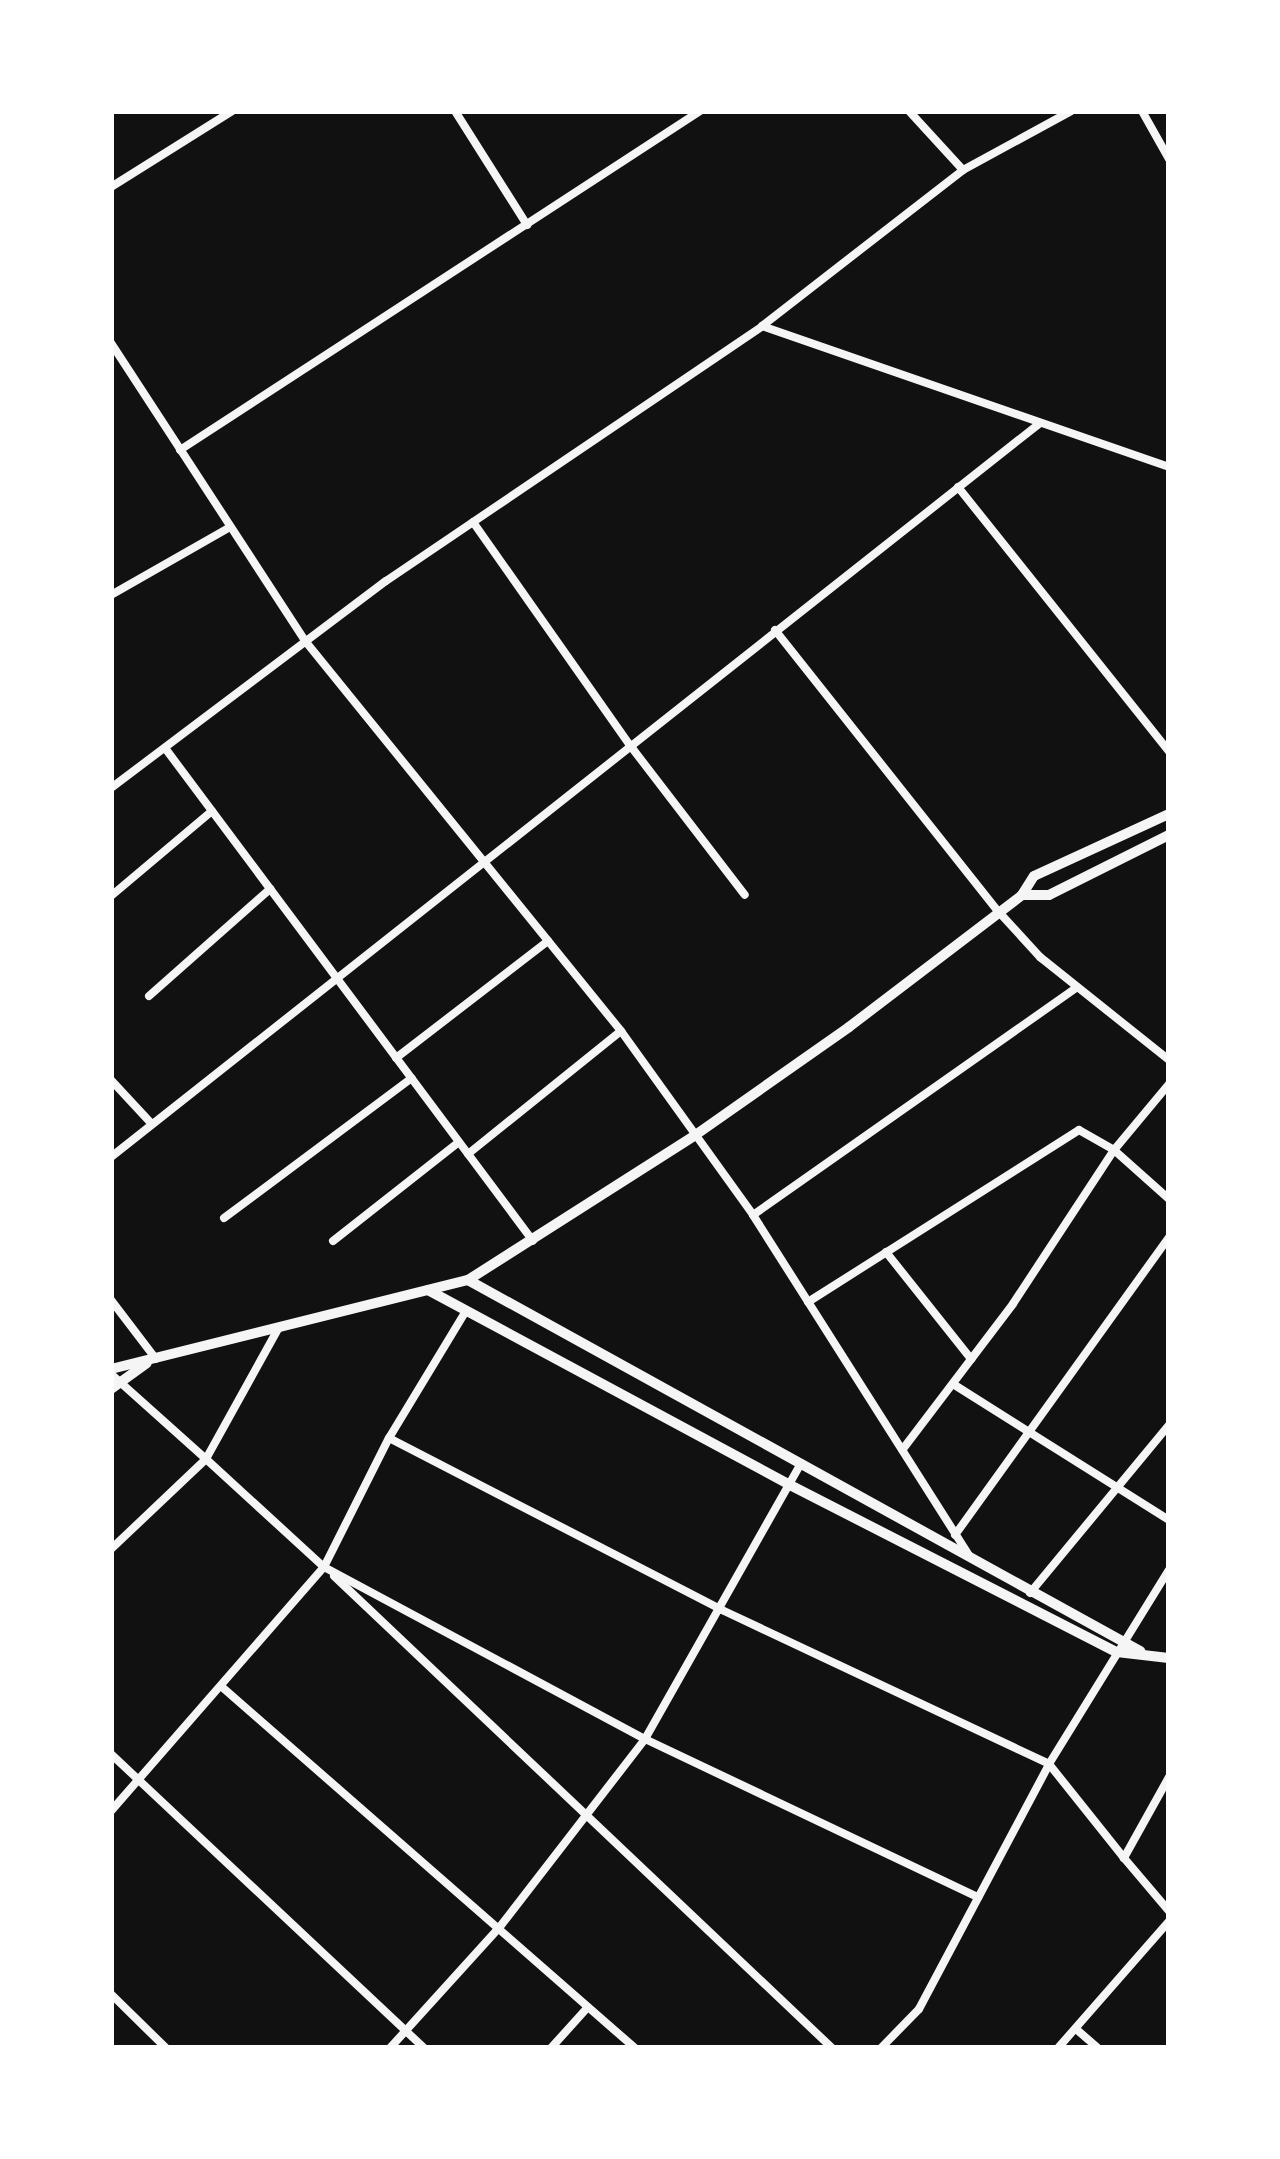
<!DOCTYPE html>
<style>
body{margin:0}
#map{position:relative;width:1280px;height:2159px;overflow:hidden;background:#111;font-family:Mulish,sans-serif}
div>[style]{position:absolute}
[style*='--x']{left:calc(var(--x)*1px);top:calc(var(--y)*1px);width:calc(var(--w)*1px);rotate:calc(var(--a)*1deg)}
.minor>*{height:8px;margin:-4px;padding:0 4px;transform-origin:4px;border-radius:4px;background:#f5f5f5}
.tertiary>*{height:10px;margin:-5px;padding:0 5px;transform-origin:5px;border-radius:5px;background:#f5f5f5}
span{translate:-50% -50%;white-space:nowrap;text-align:center;line-height:1.15;-webkit-text-stroke:9px #fff;paint-order:stroke}
.frame{position:absolute;inset:0;border:114px solid #fff;pointer-events:none}
</style>
<div id="map">
<div class="minor">
<i style="--x:455;--y:111;--w:135;--a:57.7"></i>
<i style="--x:909;--y:111;--w:80;--a:47.5"></i>
<i style="--x:963;--y:170;--w:123;--a:-28.6"></i>
<i style="--x:1142;--y:111;--w:55;--a:60.6"></i>
<i style="--x:111;--y:187;--w:143;--a:-32.1"></i>
<i style="--x:762;--y:326;--w:254;--a:-37.8"></i>
<i style="--x:111;--y:343;--w:357;--a:56.9"></i>
<i style="--x:306;--y:642;--w:501;--a:51"></i>
<i style="--x:621;--y:1031;--w:226;--a:54.3"></i>
<i style="--x:753;--y:1215;--w:404;--a:57.6"></i>
<i style="--x:180;--y:450;--w:621;--a:-33.1"></i>
<i style="--x:958;--y:487;--w:338;--a:51.4"></i>
<i style="--x:473;--y:522;--w:271;--a:54.9"></i>
<i style="--x:629;--y:744;--w:190;--a:52.5"></i>
<i style="--x:111;--y:595;--w:137;--a:-29.7"></i>
<i style="--x:775;--y:630;--w:357;--a:51.6"></i>
<i style="--x:997;--y:910;--w:64;--a:47.5"></i>
<i style="--x:1040;--y:957;--w:165;--a:38.6"></i>
<i style="--x:165;--y:748;--w:615;--a:53.26"></i>
<i style="--x:111;--y:788;--w:344;--a:-37"></i>
<i style="--x:386;--y:581;--w:454;--a:-34.1"></i>
<i style="--x:762;--y:326;--w:431;--a:19.1"></i>
<i style="--x:111;--y:896;--w:132;--a:-40.1"></i>
<i style="--x:149;--y:996;--w:162;--a:-41.5"></i>
<i style="--x:396;--y:1058;--w:192;--a:-37.6"></i>
<i style="--x:111;--y:1080;--w:59;--a:47.1"></i>
<i style="--x:1169;--y:1084;--w:86;--a:129.8"></i>
<i style="--x:1114;--y:1150;--w:74;--a:41.7"></i>
<i style="--x:468;--y:1154;--w:196;--a:-38.8"></i>
<i style="--x:111;--y:1157;--w:1184;--a:-38.31"></i>
<i style="--x:753;--y:1215;--w:396;--a:-35.1"></i>
<i style="--x:224;--y:1218;--w:234;--a:-36.7"></i>
<i style="--x:333;--y:1241;--w:160;--a:-38.2"></i>
<i style="--x:886;--y:1252;--w:137;--a:51.5"></i>
<i style="--x:111;--y:1300;--w:74;--a:52.7"></i>
<i style="--x:808;--y:1302;--w:321;--a:-32.4"></i>
<i style="--x:1079;--y:1130;--w:40;--a:29.7"></i>
<i style="--x:1114;--y:1150;--w:184;--a:123.3"></i>
<i style="--x:1013;--y:1304;--w:183;--a:127.2"></i>
<i style="--x:278;--y:1329;--w:149;--a:119"></i>
<i style="--x:206;--y:1459;--w:160;--a:42.5"></i>
<i style="--x:324;--y:1567;--w:144;--a:-63.3"></i>
<i style="--x:389;--y:1438;--w:149;--a:-58.8"></i>
<i style="--x:111;--y:1374;--w:127;--a:41.8"></i>
<i style="--x:206;--y:1459;--w:131;--a:136.5"></i>
<i style="--x:953;--y:1384;--w:255;--a:32.2"></i>
<i style="--x:389;--y:1438;--w:375;--a:27.3"></i>
<i style="--x:722;--y:1610;--w:361;--a:25.2"></i>
<i style="--x:1049;--y:1764;--w:120;--a:51.4"></i>
<i style="--x:955;--y:1535;--w:367;--a:-54.3"></i>
<i style="--x:334;--y:1576;--w:686;--a:43.46"></i>
<i style="--x:1030;--y:1593;--w:218;--a:-50.4"></i>
<i style="--x:222;--y:1687;--w:549;--a:41.16"></i>
<i style="--x:111;--y:1754;--w:429;--a:43.2"></i>
<i style="--x:1169;--y:1777;--w:93;--a:119.1"></i>
<i style="--x:1124;--y:1858;--w:70;--a:49.7"></i>
<i style="--x:111;--y:1811;--w:324;--a:-48.9"></i>
<i style="--x:324;--y:1567;--w:364;--a:28.2"></i>
<i style="--x:645;--y:1739;--w:317;--a:-60.5"></i>
<i style="--x:111;--y:1994;--w:77;--a:44.5"></i>
<i style="--x:1076;--y:2029;--w:29;--a:41"></i>
<i style="--x:390;--y:2048;--w:162;--a:-47.8"></i>
<i style="--x:499;--y:1928;--w:239;--a:-52.3"></i>
<i style="--x:645;--y:1739;--w:369;--a:25.4"></i>
<i style="--x:551;--y:2048;--w:55;--a:-47.9"></i>
<i style="--x:881;--y:2048;--w:54;--a:-45.7"></i>
<i style="--x:919;--y:2009;--w:277;--a:-62"></i>
<i style="--x:1049;--y:1764;--w:228;--a:-58.3"></i>
<i style="--x:1058;--y:2048;--w:169;--a:-48.8"></i>
</div>
<div class="tertiary">
<i style="--x:1022;--y:895;--w:27;--a:0"></i>
<i style="--x:1049;--y:895;--w:134;--a:-26.6"></i>
<i style="--x:468;--y:1280;--w:768;--a:28.9"></i>
<i style="--x:428;--y:1290;--w:411;--a:28.3"></i>
<i style="--x:790;--y:1485;--w:367;--a:27.1"></i>
<i style="--x:1117;--y:1652;--w:52;--a:6.6"></i>
<i style="--x:111;--y:1369;--w:368;--a:-14"></i>
<i style="--x:468;--y:1280;--w:268;--a:-32.5"></i>
<i style="--x:694;--y:1136;--w:189;--a:-35.1"></i>
<i style="--x:849;--y:1027;--w:218;--a:-37.3"></i>
<i style="--x:1022;--y:895;--w:22;--a:-58"></i>
<i style="--x:1034;--y:876;--w:149;--a:-24.7"></i>
<i style="--x:111;--y:1389;--w:44;--a:-35.8"></i>
</div>
<div class="frame"></div>
</div>
